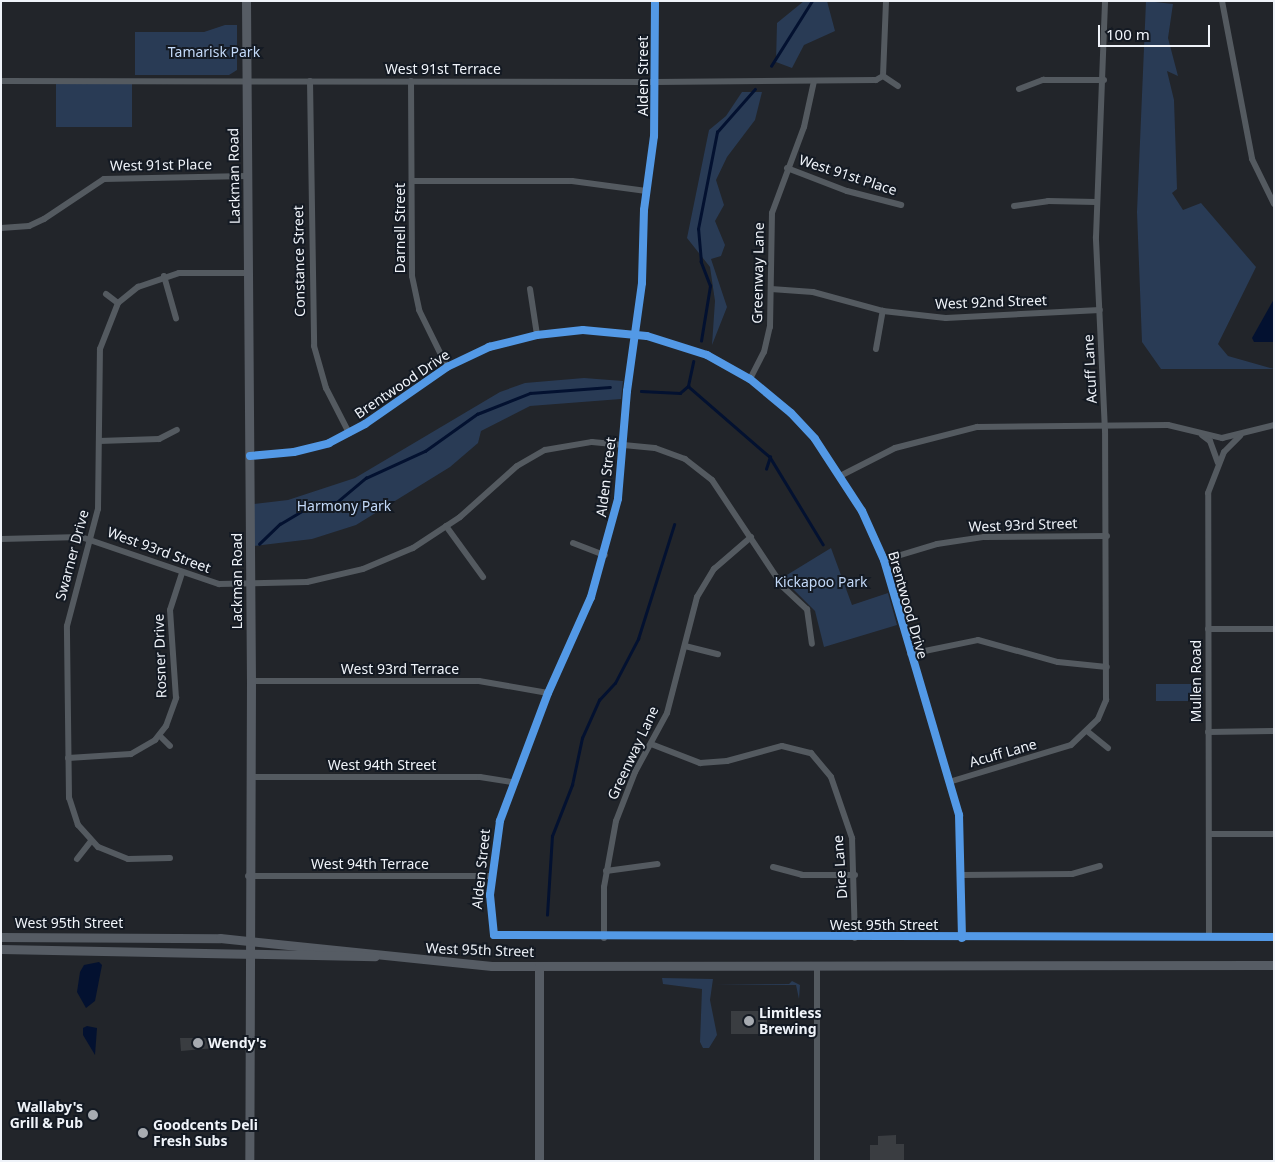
<!DOCTYPE html>
<style>
body{margin:0}
#map{position:relative;width:1275px;height:1162px;overflow:hidden;background:#22252a;font-family:"Noto Sans",sans-serif}
div>[style]{position:absolute}
[style*='--x']{left:calc(var(--x)*1px);top:calc(var(--y)*1px);width:calc(var(--w)*1px);rotate:calc(var(--a)*1deg)}
.green>*{inset:0;background:#293b55;transform-origin:0 0}
.water>*{inset:0;background:#031130}
.stream>*{height:2.5px;margin:-1.25px;padding:0 1.25px;transform-origin:1.25px;border-radius:1.25px;background:#031130}
.building>*{inset:0;background:#3a3d41;transform-origin:0 0}
.street>*{height:6px;margin:-3px;padding:0 3px;transform-origin:3px;border-radius:3px;background:#545a60}
.secondary>*{height:9px;margin:-4.5px;padding:0 4.5px;transform-origin:4.5px;border-radius:4.5px;background:#565c64}
.cycleway>*{height:8px;margin:-4px;padding:0 4px;transform-origin:4px;border-radius:4px;background:#5399e6}
.dots>*{width:14px;height:14px;translate:-50% -50%;box-sizing:border-box;border:2px solid #141a23;border-radius:50%}
span{translate:-50% -50%;white-space:nowrap;text-align:center;line-height:1.15;-webkit-text-stroke:4px #141a23;paint-order:stroke}
.park-label{font-size:14px;color:#c3d9f8}
.street-label{font-size:14px;color:#eff3f9}
.poi-label{font-size:14px;color:#eff3f9;font-weight:700}
.left{translate:0 -50%;text-align:left}
.right{translate:-100% -50%;text-align:right}
.frame{position:absolute;inset:0;border:2px solid #eff3f9;pointer-events:none}
.scale{position:absolute;left:1098px;top:25px;width:112px;height:22px;box-sizing:border-box;border:2px solid #eff3f9;border-top:0;padding-left:6px;font-size:15px;line-height:18px;white-space:nowrap;color:#eff3f9;-webkit-text-stroke:4px #141a23;paint-order:stroke}
</style>
<div id="map">
<div class="green">
<i style="clip-path:polygon(804px 1px,827px 1px,835px 31px,804px 45px,792px 68px,776px 62px,777px 23px)"></i>
<i style="clip-path:polygon(1146px 1px,1173px 4px,1168px 38px,1178px 76px,1167px 71px,1174px 100px,1177px 189px,1172px 193px,1183px 210px,1201px 203px,1256px 267px,1218px 344px,1228px 356px,1274px 369px,1161px 369px,1142px 342px,1137px 212px)"></i>
<i style="clip-path:polygon(225px 25px,237px 25px,237px 70px,229px 75px,135px 75px,135px 32px,204px 32px)"></i>
<i style="left:56px;top:84px;width:76px;height:43px"></i>
<i style="clip-path:polygon(742px 92px,762px 92px,755px 120px,727px 157px,716px 180px,724px 205px,715px 221px,725px 245px,721px 256px,711px 259px,727px 307px,712px 345px,715px 301px,710px 267px,687px 238px,709px 130px,726px 116px)"></i>
<i style="clip-path:polygon(584px 378px,623px 381px,621px 399px,530px 406px,481px 431px,478px 443px,450px 467px,356px 525px,312px 539px,254px 546px,253px 504px,288px 500px,355px 478px,500px 392px,525px 383px)"></i>
<i style="clip-path:polygon(831px 548px,852px 605px,888px 593px,897px 625px,824px 647px,815px 611px,782px 578px)"></i>
<i style="left:1203px;top:684px;width:17px;height:47px;rotate:90deg"></i>
<i style="clip-path:polygon(662px 978px,713px 979px,710px 1000px,717px 1035px,709px 1048px,703px 1048px,700px 1042px,702px 989px,663px 984px)"></i>
<i style="clip-path:polygon(792px 981px,800px 985px,799px 999px,796px 985px,714px 985px,789px 984px)"></i>
</div>
<div class="water">
<i style="clip-path:polygon(1274px 299px,1274px 342px,1254px 342px,1252px 338px)"></i>
<i style="clip-path:polygon(99px 962px,102px 965px,95px 1001px,86px 1008px,77px 992px,80px 972px,84px 965px)"></i>
<i style="clip-path:polygon(87px 1026px,97px 1028px,95px 1055px,83px 1035px,83px 1028px)"></i>
</div>
<div class="stream">
<i style="--x:771;--y:66;--w:77;--a:-57.8"></i>
<i style="--x:701;--y:341;--w:56;--a:-80.7"></i>
<i style="--x:710;--y:286;--w:26;--a:-111"></i>
<i style="--x:701;--y:262;--w:33;--a:-95"></i>
<i style="--x:698;--y:229;--w:99;--a:-78.9"></i>
<i style="--x:717;--y:132;--w:57;--a:-48.5"></i>
<i style="--x:688;--y:386;--w:108;--a:40.9"></i>
<i style="--x:770;--y:457;--w:102;--a:58.7"></i>
<i style="--x:641;--y:391;--w:39;--a:3"></i>
<i style="--x:680;--y:393;--w:11;--a:-41"></i>
<i style="--x:688;--y:386;--w:25;--a:-78"></i>
<i style="--x:766;--y:469;--w:13;--a:-72"></i>
<i style="--x:259;--y:544;--w:29;--a:-44"></i>
<i style="--x:280;--y:524;--w:43;--a:-30.7"></i>
<i style="--x:317;--y:502;--w:20;--a:0"></i>
<i style="--x:337;--y:502;--w:38;--a:-40"></i>
<i style="--x:366;--y:478;--w:65;--a:-24.6"></i>
<i style="--x:425;--y:451;--w:64;--a:-35.4"></i>
<i style="--x:477;--y:414;--w:57;--a:-21.6"></i>
<i style="--x:530;--y:393;--w:80;--a:-4.3"></i>
<i style="--x:547;--y:915;--w:79;--a:-86.4"></i>
<i style="--x:552;--y:836;--w:55;--a:-68.6"></i>
<i style="--x:572;--y:785;--w:48;--a:-78"></i>
<i style="--x:582;--y:738;--w:42;--a:-65.9"></i>
<i style="--x:599;--y:700;--w:23;--a:-47"></i>
<i style="--x:615;--y:683;--w:50;--a:-62.4"></i>
<i style="--x:638;--y:639;--w:120;--a:-72.5"></i>
</div>
<div class="building">
<i style="left:731px;top:1011px;width:36px;height:23px"></i>
<i style="clip-path:polygon(180px 1038px,215px 1038px,215px 1048px,181px 1051px)"></i>
<i style="clip-path:polygon(896px 1135px,896px 1144px,904px 1144px,904px 1161px,870px 1161px,870px 1145px,878px 1145px,878px 1136px)"></i>
</div>
<div class="street">
<i style="--x:655;--y:1;--w:135;--a:90.4"></i>
<i style="--x:654;--y:136;--w:75;--a:97.7"></i>
<i style="--x:644;--y:210;--w:73;--a:91.6"></i>
<i style="--x:642;--y:283;--w:109;--a:97.9"></i>
<i style="--x:627;--y:391;--w:108;--a:94.8"></i>
<i style="--x:618;--y:499;--w:102;--a:105.4"></i>
<i style="--x:591;--y:597;--w:105;--a:114.1"></i>
<i style="--x:548;--y:693;--w:137;--a:110.6"></i>
<i style="--x:500;--y:821;--w:75;--a:97.7"></i>
<i style="--x:490;--y:895;--w:40;--a:84.3"></i>
<i style="--x:494;--y:935;--w:780;--a:0.15"></i>
<i style="--x:1222;--y:1;--w:161;--a:79.2"></i>
<i style="--x:1252;--y:159;--w:50;--a:63.9"></i>
<i style="--x:883;--y:76;--w:75;--a:-87.7"></i>
<i style="--x:883;--y:76;--w:18;--a:34"></i>
<i style="--x:1;--y:81;--w:654;--a:0.09"></i>
<i style="--x:655;--y:82;--w:221;--a:-0.5"></i>
<i style="--x:876;--y:80;--w:8;--a:-30"></i>
<i style="--x:310;--y:81;--w:265;--a:89.1"></i>
<i style="--x:314;--y:346;--w:44;--a:74.1"></i>
<i style="--x:326;--y:388;--w:51;--a:62.9"></i>
<i style="--x:411;--y:81;--w:195;--a:89.7"></i>
<i style="--x:412;--y:276;--w:35;--a:78"></i>
<i style="--x:419;--y:310;--w:64;--a:63.8"></i>
<i style="--x:1019;--y:89;--w:26;--a:-21"></i>
<i style="--x:1043;--y:80;--w:61;--a:0"></i>
<i style="--x:787;--y:168;--w:64;--a:21"></i>
<i style="--x:847;--y:191;--w:56;--a:14.5"></i>
<i style="--x:413;--y:181;--w:159;--a:0"></i>
<i style="--x:572;--y:181;--w:75;--a:7.7"></i>
<i style="--x:1014;--y:206;--w:34;--a:-8"></i>
<i style="--x:1048;--y:201;--w:48;--a:1.2"></i>
<i style="--x:1;--y:228;--w:28;--a:-4"></i>
<i style="--x:29;--y:226;--w:17;--a:-25"></i>
<i style="--x:44;--y:219;--w:72;--a:-33.7"></i>
<i style="--x:104;--y:179;--w:142;--a:-1.2"></i>
<i style="--x:164;--y:276;--w:44;--a:74.1"></i>
<i style="--x:530;--y:289;--w:47;--a:81.3"></i>
<i style="--x:771;--y:289;--w:42;--a:4.1"></i>
<i style="--x:813;--y:292;--w:73;--a:15.2"></i>
<i style="--x:883;--y:311;--w:63;--a:6.3"></i>
<i style="--x:946;--y:318;--w:154;--a:-3"></i>
<i style="--x:106;--y:294;--w:15;--a:37"></i>
<i style="--x:876;--y:349;--w:39;--a:-80"></i>
<i style="--x:750;--y:379;--w:30;--a:-63"></i>
<i style="--x:764;--y:352;--w:26;--a:-77"></i>
<i style="--x:770;--y:327;--w:114;--a:-89"></i>
<i style="--x:772;--y:213;--w:92;--a:-69.6"></i>
<i style="--x:804;--y:127;--w:47;--a:-77.7"></i>
<i style="--x:1202;--y:435;--w:10;--a:37"></i>
<i style="--x:1210;--y:441;--w:23;--a:70"></i>
<i style="--x:99;--y:441;--w:60;--a:-1.9"></i>
<i style="--x:159;--y:439;--w:20;--a:-27"></i>
<i style="--x:250;--y:456;--w:44;--a:-5.2"></i>
<i style="--x:294;--y:452;--w:36;--a:-14"></i>
<i style="--x:329;--y:443;--w:41;--a:-27.8"></i>
<i style="--x:365;--y:424;--w:100;--a:-34.8"></i>
<i style="--x:447;--y:367;--w:47;--a:-25.5"></i>
<i style="--x:489;--y:347;--w:49;--a:-14"></i>
<i style="--x:537;--y:335;--w:46;--a:-6.2"></i>
<i style="--x:583;--y:330;--w:64;--a:5.4"></i>
<i style="--x:647;--y:336;--w:63;--a:17.6"></i>
<i style="--x:707;--y:355;--w:49;--a:29.2"></i>
<i style="--x:750;--y:379;--w:53;--a:39.7"></i>
<i style="--x:791;--y:413;--w:35;--a:47"></i>
<i style="--x:815;--y:439;--w:86;--a:56.9"></i>
<i style="--x:862;--y:511;--w:54;--a:65.8"></i>
<i style="--x:884;--y:560;--w:266;--a:73.6"></i>
<i style="--x:959;--y:815;--w:123;--a:88.6"></i>
<i style="--x:842;--y:475;--w:59;--a:-27"></i>
<i style="--x:895;--y:448;--w:85;--a:-14.4"></i>
<i style="--x:977;--y:427;--w:191;--a:-0.6"></i>
<i style="--x:1168;--y:425;--w:56;--a:13.5"></i>
<i style="--x:1222;--y:438;--w:54;--a:-14"></i>
<i style="--x:446;--y:526;--w:63;--a:54"></i>
<i style="--x:1;--y:539;--w:80;--a:-1.4"></i>
<i style="--x:81;--y:537;--w:146;--a:18.8"></i>
<i style="--x:219;--y:584;--w:88;--a:-1.3"></i>
<i style="--x:307;--y:582;--w:57;--a:-13.1"></i>
<i style="--x:363;--y:569;--w:54;--a:-22.8"></i>
<i style="--x:413;--y:548;--w:56;--a:-33.4"></i>
<i style="--x:460;--y:517;--w:76;--a:-41.8"></i>
<i style="--x:517;--y:466;--w:32;--a:-30"></i>
<i style="--x:545;--y:450;--w:48;--a:-9.7"></i>
<i style="--x:592;--y:442;--w:63;--a:5.4"></i>
<i style="--x:655;--y:448;--w:32;--a:20"></i>
<i style="--x:685;--y:459;--w:34;--a:38"></i>
<i style="--x:712;--y:480;--w:128;--a:56.4"></i>
<i style="--x:783;--y:587;--w:33;--a:43"></i>
<i style="--x:807;--y:609;--w:35;--a:82"></i>
<i style="--x:573;--y:543;--w:34;--a:21"></i>
<i style="--x:884;--y:560;--w:55;--a:-16.8"></i>
<i style="--x:937;--y:544;--w:48;--a:-8.5"></i>
<i style="--x:984;--y:537;--w:123;--a:-0.5"></i>
<i style="--x:1208;--y:629;--w:66;--a:0"></i>
<i style="--x:685;--y:646;--w:34;--a:14"></i>
<i style="--x:910;--y:654;--w:69;--a:-11.6"></i>
<i style="--x:978;--y:640;--w:83;--a:15.4"></i>
<i style="--x:1058;--y:662;--w:49;--a:5.8"></i>
<i style="--x:251;--y:681;--w:228;--a:0"></i>
<i style="--x:479;--y:681;--w:70;--a:9.9"></i>
<i style="--x:1087;--y:731;--w:27;--a:39"></i>
<i style="--x:1208;--y:732;--w:66;--a:-0.9"></i>
<i style="--x:160;--y:736;--w:14;--a:45"></i>
<i style="--x:651;--y:744;--w:53;--a:21.2"></i>
<i style="--x:700;--y:763;--w:27;--a:-4"></i>
<i style="--x:727;--y:761;--w:57;--a:-15.3"></i>
<i style="--x:782;--y:746;--w:30;--a:14"></i>
<i style="--x:811;--y:753;--w:31;--a:50"></i>
<i style="--x:831;--y:777;--w:65;--a:71"></i>
<i style="--x:852;--y:838;--w:100;--a:88.3"></i>
<i style="--x:68;--y:758;--w:63;--a:-3.6"></i>
<i style="--x:131;--y:754;--w:28;--a:-30"></i>
<i style="--x:155;--y:740;--w:18;--a:-52"></i>
<i style="--x:166;--y:726;--w:30;--a:-70"></i>
<i style="--x:176;--y:698;--w:88;--a:-93.9"></i>
<i style="--x:170;--y:610;--w:39;--a:-72"></i>
<i style="--x:251;--y:777;--w:229;--a:0"></i>
<i style="--x:480;--y:777;--w:33;--a:9"></i>
<i style="--x:949;--y:782;--w:127;--a:-16.9"></i>
<i style="--x:1071;--y:745;--w:37;--a:-44"></i>
<i style="--x:1098;--y:719;--w:21;--a:-67"></i>
<i style="--x:1106;--y:700;--w:269;--a:-90.2"></i>
<i style="--x:1105;--y:431;--w:194;--a:-92.7"></i>
<i style="--x:1096;--y:237;--w:236;--a:-87.8"></i>
<i style="--x:1209;--y:834;--w:65;--a:0"></i>
<i style="--x:170;--y:858;--w:42;--a:178.6"></i>
<i style="--x:128;--y:859;--w:32;--a:-158"></i>
<i style="--x:98;--y:847;--w:30;--a:-132"></i>
<i style="--x:78;--y:825;--w:28;--a:-108"></i>
<i style="--x:69;--y:798;--w:172;--a:-90.7"></i>
<i style="--x:67;--y:626;--w:121;--a:-75.2"></i>
<i style="--x:98;--y:509;--w:160;--a:-89.3"></i>
<i style="--x:100;--y:349;--w:49;--a:-68.6"></i>
<i style="--x:118;--y:303;--w:26;--a:-39"></i>
<i style="--x:138;--y:287;--w:43;--a:-18.9"></i>
<i style="--x:179;--y:273;--w:70;--a:0"></i>
<i style="--x:77;--y:859;--w:23;--a:-52"></i>
<i style="--x:773;--y:867;--w:30;--a:15"></i>
<i style="--x:802;--y:875;--w:53;--a:0"></i>
<i style="--x:606;--y:871;--w:52;--a:-7.7"></i>
<i style="--x:962;--y:875;--w:110;--a:-0.5"></i>
<i style="--x:1072;--y:874;--w:29;--a:-16"></i>
<i style="--x:248;--y:876;--w:243;--a:0"></i>
<i style="--x:1209;--y:937;--w:444;--a:-90.1"></i>
<i style="--x:1208;--y:493;--w:44;--a:-68.7"></i>
<i style="--x:1224;--y:452;--w:23;--a:-45"></i>
<i style="--x:604;--y:938;--w:51;--a:-90"></i>
<i style="--x:604;--y:887;--w:67;--a:-79.7"></i>
<i style="--x:616;--y:821;--w:53;--a:-68.8"></i>
<i style="--x:635;--y:772;--w:67;--a:-61.5"></i>
<i style="--x:667;--y:713;--w:120;--a:-75.5"></i>
<i style="--x:697;--y:597;--w:33;--a:-59"></i>
<i style="--x:714;--y:569;--w:49;--a:-40.9"></i>
<i style="--x:817;--y:966;--w:195;--a:90"></i>
</div>
<div class="secondary">
<i style="--x:246;--y:1;--w:680;--a:89.58"></i>
<i style="--x:251;--y:681;--w:480;--a:90.2"></i>
<i style="--x:1;--y:937;--w:219;--a:0.3"></i>
<i style="--x:220;--y:938;--w:273;--a:5.9"></i>
<i style="--x:492;--y:966;--w:782;--a:-0.07"></i>
<i style="--x:1;--y:949;--w:374;--a:1.1"></i>
<i style="--x:539;--y:966;--w:195;--a:90"></i>
</div>
<div class="cycleway">
<i style="--x:655;--y:1;--w:135;--a:90.4"></i>
<i style="--x:654;--y:136;--w:75;--a:97.7"></i>
<i style="--x:644;--y:210;--w:73;--a:91.6"></i>
<i style="--x:642;--y:283;--w:109;--a:97.9"></i>
<i style="--x:627;--y:391;--w:108;--a:94.8"></i>
<i style="--x:618;--y:499;--w:102;--a:105.4"></i>
<i style="--x:591;--y:597;--w:105;--a:114.1"></i>
<i style="--x:548;--y:693;--w:137;--a:110.6"></i>
<i style="--x:500;--y:821;--w:75;--a:97.7"></i>
<i style="--x:490;--y:895;--w:40;--a:84.3"></i>
<i style="--x:494;--y:935;--w:780;--a:0.15"></i>
<i style="--x:250;--y:456;--w:44;--a:-5.2"></i>
<i style="--x:294;--y:452;--w:36;--a:-14"></i>
<i style="--x:329;--y:443;--w:41;--a:-27.8"></i>
<i style="--x:365;--y:424;--w:100;--a:-34.8"></i>
<i style="--x:447;--y:367;--w:47;--a:-25.5"></i>
<i style="--x:489;--y:347;--w:49;--a:-14"></i>
<i style="--x:537;--y:335;--w:46;--a:-6.2"></i>
<i style="--x:583;--y:330;--w:64;--a:5.4"></i>
<i style="--x:647;--y:336;--w:63;--a:17.6"></i>
<i style="--x:707;--y:355;--w:49;--a:29.2"></i>
<i style="--x:750;--y:379;--w:53;--a:39.7"></i>
<i style="--x:791;--y:413;--w:35;--a:47"></i>
<i style="--x:815;--y:439;--w:86;--a:56.9"></i>
<i style="--x:862;--y:511;--w:54;--a:65.8"></i>
<i style="--x:884;--y:560;--w:266;--a:73.6"></i>
<i style="--x:959;--y:815;--w:123;--a:88.6"></i>
</div>
<div class="dots">
<i style="left:749px;top:1021px;background:#a7abb1"></i>
<i style="left:198px;top:1043px;background:#a7abb1"></i>
<i style="left:93px;top:1115px;background:#a7abb1"></i>
<i style="left:143px;top:1133px;background:#a7abb1"></i>
</div>
<div class="park-label">
<span style="left:214px;top:52px">Tamarisk Park</span>
<span style="left:344px;top:506px">Harmony Park</span>
<span style="left:821px;top:582px">Kickapoo Park</span>
</div>
<div class="street-label">
<span style="left:443px;top:69px">West 91st Terrace</span>
<span style="left:643px;top:76px;rotate:-90deg">Alden Street</span>
<span style="left:161px;top:165px;rotate:-1deg">West 91st Place</span>
<span style="left:848px;top:175px;rotate:18deg">West 91st Place</span>
<span style="left:234px;top:176px;rotate:-91deg">Lackman Road</span>
<span style="left:400px;top:228px;rotate:-90deg">Darnell Street</span>
<span style="left:299px;top:261px;rotate:-91deg">Constance Street</span>
<span style="left:758px;top:273px;rotate:-89deg">Greenway Lane</span>
<span style="left:991px;top:302px;rotate:-2deg">West 92nd Street</span>
<span style="left:1090px;top:369px;rotate:-93deg">Acuff Lane</span>
<span style="left:402px;top:384px;rotate:-34deg">Brentwood Drive</span>
<span style="left:606px;top:477px;rotate:-83deg">Alden Street</span>
<span style="left:1023px;top:525px;rotate:-2deg">West 93rd Street</span>
<span style="left:159px;top:550px;rotate:20deg">West 93rd Street</span>
<span style="left:72px;top:555px;rotate:-75deg">Swarner Drive</span>
<span style="left:237px;top:581px;rotate:-90deg">Lackman Road</span>
<span style="left:908px;top:605px;rotate:74deg">Brentwood Drive</span>
<span style="left:160px;top:656px;rotate:-92deg">Rosner Drive</span>
<span style="left:400px;top:669px">West 93rd Terrace</span>
<span style="left:1196px;top:681px;rotate:-90deg">Mullen Road</span>
<span style="left:633px;top:753px;rotate:-65deg">Greenway Lane</span>
<span style="left:1003px;top:753px;rotate:-16deg">Acuff Lane</span>
<span style="left:382px;top:765px">West 94th Street</span>
<span style="left:370px;top:864px">West 94th Terrace</span>
<span style="left:840px;top:867px;rotate:-94deg">Dice Lane</span>
<span style="left:481px;top:869px;rotate:-84deg">Alden Street</span>
<span style="left:69px;top:923px">West 95th Street</span>
<span style="left:884px;top:925px">West 95th Street</span>
<span style="left:480px;top:950px;rotate:2deg">West 95th Street</span>
</div>
<div class="poi-label">
<span class="left" style="left:759px;top:1021px">Limitless<br>Brewing</span>
<span class="left" style="left:208px;top:1043px">Wendy's</span>
<span class="right" style="left:83px;top:1115px">Wallaby's<br>Grill &amp; Pub</span>
<span class="left" style="left:153px;top:1133px">Goodcents Deli<br>Fresh Subs</span>
</div>
<div class="frame"></div>
<div class="scale">100 m</div>
</div>
